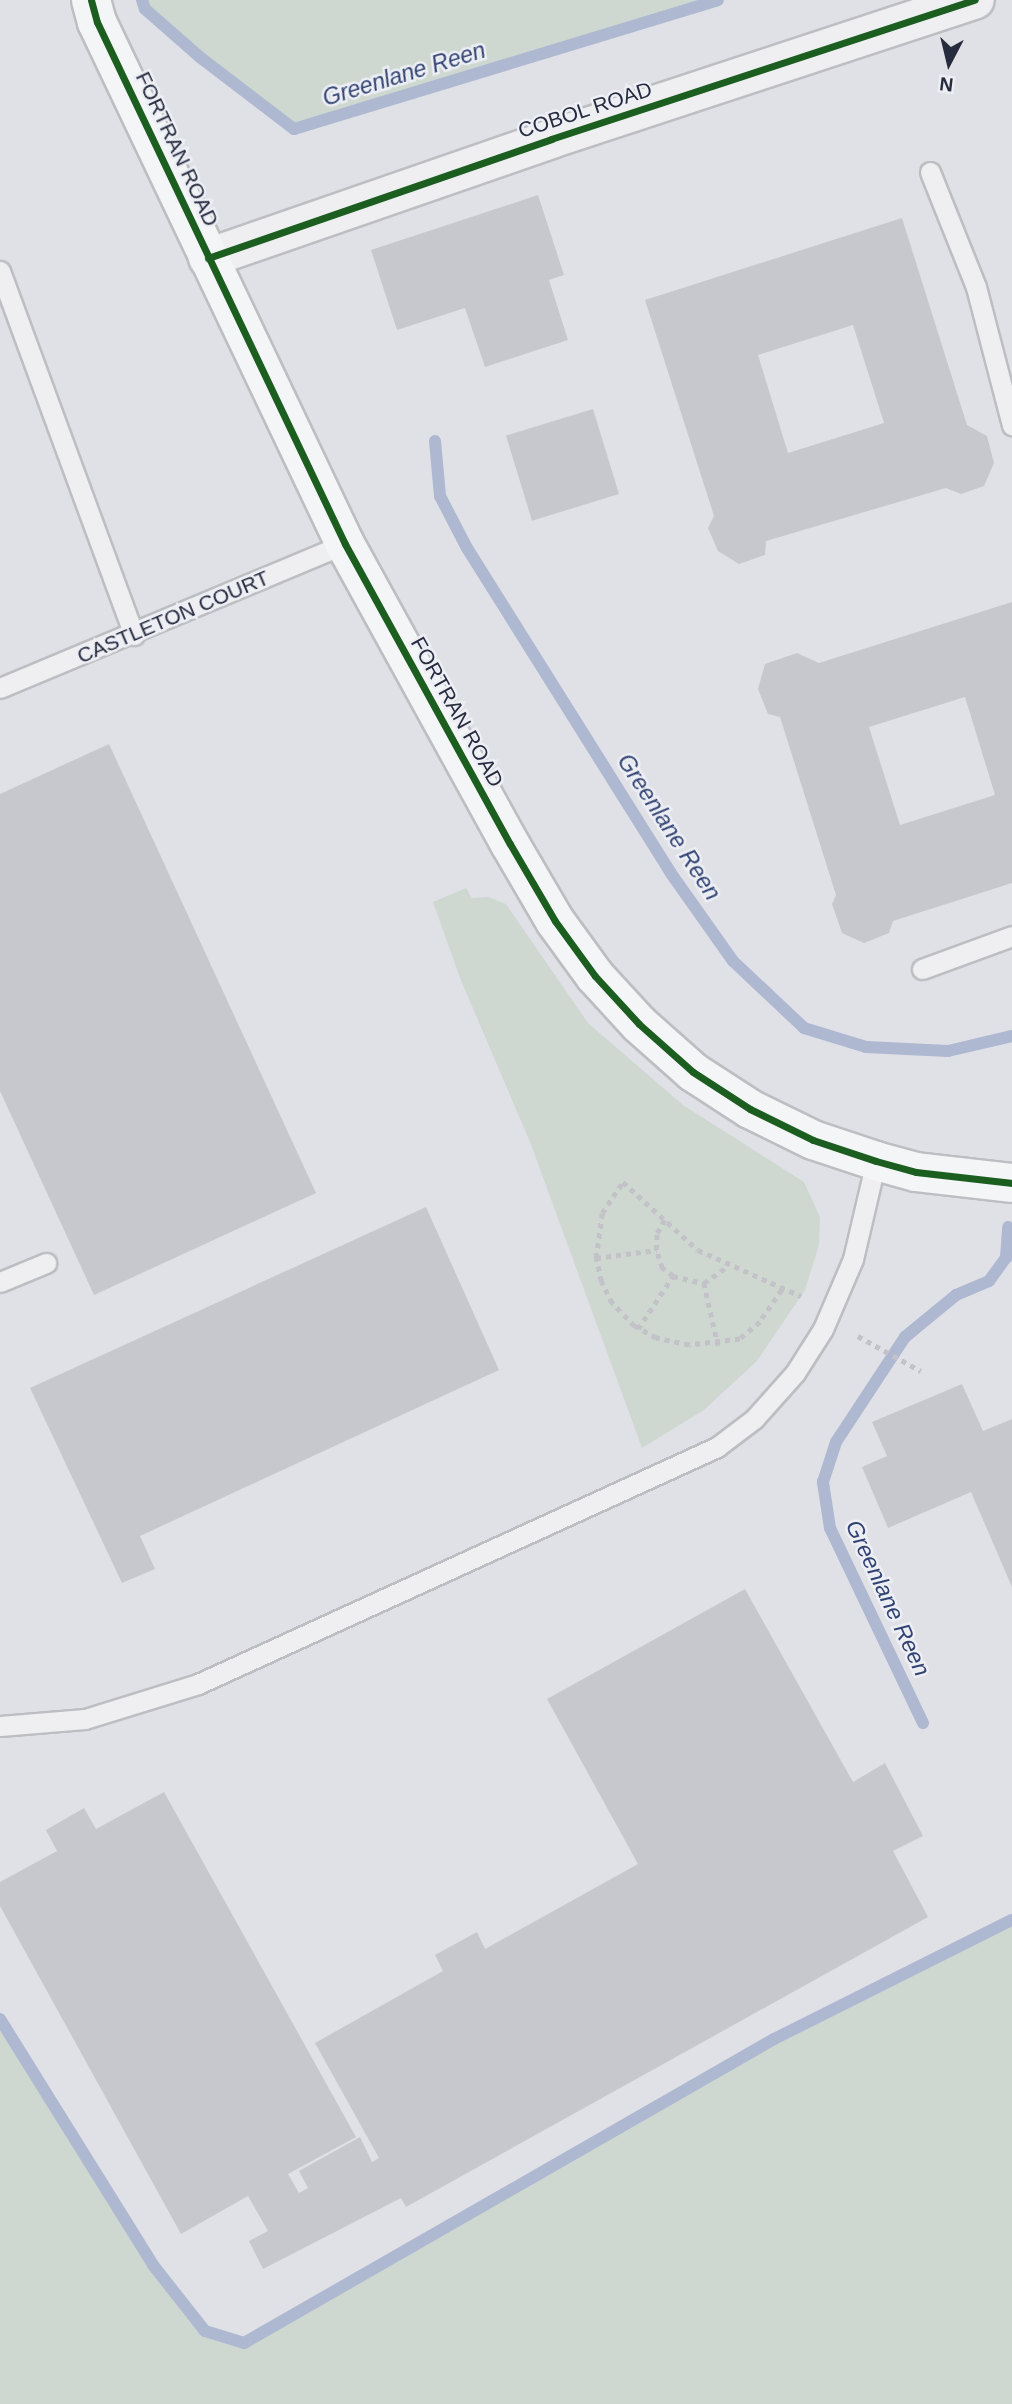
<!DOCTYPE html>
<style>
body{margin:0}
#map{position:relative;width:1012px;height:2404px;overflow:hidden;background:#e0e1e6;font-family:Helvetica,sans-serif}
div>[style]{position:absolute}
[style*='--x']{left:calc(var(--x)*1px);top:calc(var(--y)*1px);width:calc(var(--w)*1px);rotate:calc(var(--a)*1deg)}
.green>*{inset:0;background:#ced8d1}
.stream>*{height:12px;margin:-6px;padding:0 6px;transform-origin:6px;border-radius:6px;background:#aeb8d1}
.building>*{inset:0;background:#c7c8ce;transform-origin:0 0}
.path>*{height:4.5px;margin-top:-2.25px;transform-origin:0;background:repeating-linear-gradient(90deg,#c2c2c8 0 5px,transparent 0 10px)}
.roads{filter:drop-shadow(2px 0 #bdbec2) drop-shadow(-2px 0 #bdbec2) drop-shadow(0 2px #bdbec2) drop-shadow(0 -2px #bdbec2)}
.lane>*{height:19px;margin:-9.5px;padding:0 9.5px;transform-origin:9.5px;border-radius:9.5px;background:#efeff2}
.street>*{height:38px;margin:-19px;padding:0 19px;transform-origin:19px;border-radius:19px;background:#efeff2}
.secondary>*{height:38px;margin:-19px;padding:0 19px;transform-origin:19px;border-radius:19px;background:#f4f5f6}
.cycleway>*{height:7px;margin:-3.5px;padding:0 3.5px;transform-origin:3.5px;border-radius:3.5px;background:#1b5e20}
span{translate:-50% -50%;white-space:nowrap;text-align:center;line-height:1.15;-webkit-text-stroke:5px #edeff5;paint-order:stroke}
.street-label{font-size:21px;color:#272b3e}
.water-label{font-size:23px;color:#314372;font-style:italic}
.north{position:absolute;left:914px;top:28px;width:70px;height:70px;-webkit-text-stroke:5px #edeff5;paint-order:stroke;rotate:187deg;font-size:19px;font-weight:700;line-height:28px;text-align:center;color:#272b3e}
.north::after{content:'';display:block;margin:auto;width:24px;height:32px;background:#272b3e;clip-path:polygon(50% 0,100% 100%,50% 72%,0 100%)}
</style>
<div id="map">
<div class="green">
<i style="clip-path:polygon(142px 0,718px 0,294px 129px,201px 58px,145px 9px)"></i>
<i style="clip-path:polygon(466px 888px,472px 898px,488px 897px,506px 904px,588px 1023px,683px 1105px,804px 1182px,820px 1217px,819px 1245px,805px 1290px,757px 1361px,704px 1410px,642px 1448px,530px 1142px,460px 978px,433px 902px)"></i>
<i style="clip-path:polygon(1012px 1920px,1012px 2404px,0 2404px,0 2019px,154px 2265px,205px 2331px,244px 2343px,774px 2039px)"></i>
</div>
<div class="stream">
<i style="--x:142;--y:0;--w:9;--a:72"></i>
<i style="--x:145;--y:9;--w:74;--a:41.2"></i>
<i style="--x:201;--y:58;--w:117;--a:37.4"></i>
<i style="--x:294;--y:129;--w:443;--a:-16.9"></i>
<i style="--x:435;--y:441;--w:55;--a:84.8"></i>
<i style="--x:440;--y:496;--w:59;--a:62.6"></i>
<i style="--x:467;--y:548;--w:382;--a:57.9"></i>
<i style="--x:670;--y:872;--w:109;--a:54.7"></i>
<i style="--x:733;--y:961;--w:98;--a:43.3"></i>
<i style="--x:804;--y:1028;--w:65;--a:17"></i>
<i style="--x:866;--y:1047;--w:82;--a:2.8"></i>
<i style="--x:948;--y:1051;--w:66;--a:-13.2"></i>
<i style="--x:923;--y:1723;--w:216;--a:-115.5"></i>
<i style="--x:830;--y:1528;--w:47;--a:-98.7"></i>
<i style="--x:823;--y:1482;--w:42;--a:-72"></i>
<i style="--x:836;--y:1442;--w:126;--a:-56.7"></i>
<i style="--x:905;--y:1337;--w:66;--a:-39.5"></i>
<i style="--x:956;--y:1295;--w:36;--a:-23"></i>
<i style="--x:989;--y:1281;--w:29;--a:-54"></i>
<i style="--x:1006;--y:1258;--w:31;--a:-86"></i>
<i style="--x:0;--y:2019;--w:290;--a:58.1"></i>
<i style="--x:153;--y:2265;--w:84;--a:51.8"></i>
<i style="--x:205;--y:2331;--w:41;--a:17.1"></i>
<i style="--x:244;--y:2343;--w:611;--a:-29.84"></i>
<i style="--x:774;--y:2039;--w:266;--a:-26.6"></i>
</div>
<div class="building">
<i style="clip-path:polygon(538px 195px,564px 275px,549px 280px,568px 340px,485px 367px,465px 308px,397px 330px,371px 250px)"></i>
<i style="clip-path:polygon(evenodd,902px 218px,967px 425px,987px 436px,994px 463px,984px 486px,961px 494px,946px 488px,766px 541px,765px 555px,739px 564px,718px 551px,708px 528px,714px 516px,645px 300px,902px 218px,853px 325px,884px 423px,788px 453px,758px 355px,853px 325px)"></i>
<i style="left:593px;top:409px;width:89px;height:91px;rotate:73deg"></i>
<i style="clip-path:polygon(evenodd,1012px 602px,1012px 883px,893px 921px,889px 933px,864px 943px,842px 933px,832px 904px,836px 895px,780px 717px,768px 714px,758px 689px,765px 664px,797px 653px,819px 663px,1012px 602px,965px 697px,995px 795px,900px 825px,869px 727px,965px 697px)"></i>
<i style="clip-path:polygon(109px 744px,316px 1193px,94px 1295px,0 1091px,0 794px)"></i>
<i style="clip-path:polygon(426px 1207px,499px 1370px,140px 1536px,155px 1569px,122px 1583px,30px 1388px)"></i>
<i style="clip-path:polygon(962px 1384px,983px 1431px,1012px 1419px,1012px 1587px,971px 1492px,888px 1528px,862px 1467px,887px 1456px,872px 1422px)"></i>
<i style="clip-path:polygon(745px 1589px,853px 1782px,885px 1763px,923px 1836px,893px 1851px,928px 1917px,406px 2207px,401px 2198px,263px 2269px,249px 2241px,268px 2231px,248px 2196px,181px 2234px,0 1906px,0 1882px,57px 1851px,46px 1830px,84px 1808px,96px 1829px,164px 1792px,356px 2137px,288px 2174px,299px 2193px,308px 2188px,299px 2171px,360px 2137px,372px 2162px,379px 2158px,315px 2043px,443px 1971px,435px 1955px,477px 1932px,485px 1949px,638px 1864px,547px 1699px)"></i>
</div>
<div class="path">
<i style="--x:596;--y:1258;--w:61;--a:-7.6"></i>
<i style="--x:673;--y:1276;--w:32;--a:13"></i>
<i style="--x:704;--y:1283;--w:29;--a:-35"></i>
<i style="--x:704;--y:1283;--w:64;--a:77.3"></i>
<i style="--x:782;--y:1290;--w:39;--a:125"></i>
<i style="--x:760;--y:1322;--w:26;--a:140"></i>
<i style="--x:740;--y:1339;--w:51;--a:173.3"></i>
<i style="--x:689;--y:1345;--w:34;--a:-168"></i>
<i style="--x:656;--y:1338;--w:25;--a:-151"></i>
<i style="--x:634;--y:1326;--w:32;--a:-134"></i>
<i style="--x:612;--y:1303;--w:25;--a:-117"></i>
<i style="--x:601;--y:1281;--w:24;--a:-102"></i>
<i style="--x:596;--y:1258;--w:45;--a:-82.4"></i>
<i style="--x:602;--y:1213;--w:37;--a:-56"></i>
<i style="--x:623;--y:1182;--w:101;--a:42.2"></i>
<i style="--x:698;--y:1250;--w:113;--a:24.1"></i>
<i style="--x:638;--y:1329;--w:64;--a:-56.6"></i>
<i style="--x:673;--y:1276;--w:14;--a:-144"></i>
<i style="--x:662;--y:1268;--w:19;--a:-108"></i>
<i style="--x:656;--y:1250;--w:17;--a:-87"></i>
<i style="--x:657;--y:1233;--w:16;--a:-60"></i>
<i style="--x:858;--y:1336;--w:72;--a:29.1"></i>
</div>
<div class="roads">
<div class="lane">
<i style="--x:930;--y:172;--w:124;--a:68.2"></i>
<i style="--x:976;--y:287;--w:143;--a:75.4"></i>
<i style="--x:0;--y:271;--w:388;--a:69.8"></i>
<i style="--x:0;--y:688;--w:374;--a:-22.7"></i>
<i style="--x:922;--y:969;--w:96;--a:-20.1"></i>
<i style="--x:0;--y:1282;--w:50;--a:-22.4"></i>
<i style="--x:0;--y:1726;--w:85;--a:-4.7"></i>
<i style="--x:85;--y:1719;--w:118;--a:-17.2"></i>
<i style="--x:198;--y:1684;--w:571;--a:-24.54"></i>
<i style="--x:717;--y:1447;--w:46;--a:-37.1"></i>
<i style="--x:754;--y:1419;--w:62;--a:-48.3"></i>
<i style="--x:795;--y:1373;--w:52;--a:-57.5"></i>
<i style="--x:823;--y:1329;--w:76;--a:-66.8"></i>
<i style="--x:853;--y:1259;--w:101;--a:-76.8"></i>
</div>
<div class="street">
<i style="--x:208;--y:258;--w:363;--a:-19.1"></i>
<i style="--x:551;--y:139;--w:446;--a:-18.2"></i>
</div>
<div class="secondary">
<i style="--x:91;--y:0;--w:23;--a:75"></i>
<i style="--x:97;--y:22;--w:578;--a:64.59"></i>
<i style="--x:345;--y:544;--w:342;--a:61.2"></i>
<i style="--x:510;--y:844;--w:89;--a:59.7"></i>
<i style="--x:555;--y:921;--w:68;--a:54"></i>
<i style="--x:595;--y:976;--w:65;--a:47.5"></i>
<i style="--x:639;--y:1024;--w:72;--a:41.6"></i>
<i style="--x:693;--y:1072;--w:68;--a:33"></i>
<i style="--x:750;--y:1109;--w:70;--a:26.2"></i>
<i style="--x:813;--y:1140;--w:66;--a:18.4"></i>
<i style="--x:876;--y:1161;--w:41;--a:15.4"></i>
<i style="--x:916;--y:1172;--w:97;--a:6.5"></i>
</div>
</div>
<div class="cycleway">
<i style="--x:91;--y:0;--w:23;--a:75"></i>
<i style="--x:97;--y:22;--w:578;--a:64.59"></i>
<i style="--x:345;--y:544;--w:342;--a:61.2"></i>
<i style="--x:510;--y:844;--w:89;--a:59.7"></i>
<i style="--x:555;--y:921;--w:68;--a:54"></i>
<i style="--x:595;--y:976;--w:65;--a:47.5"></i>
<i style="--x:639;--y:1024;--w:72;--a:41.6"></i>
<i style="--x:693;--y:1072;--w:68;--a:33"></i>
<i style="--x:750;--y:1109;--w:70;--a:26.2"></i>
<i style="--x:813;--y:1140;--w:66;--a:18.4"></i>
<i style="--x:876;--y:1161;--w:41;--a:15.4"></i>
<i style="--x:916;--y:1172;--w:97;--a:6.5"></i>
<i style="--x:208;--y:258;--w:363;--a:-19.1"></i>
<i style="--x:551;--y:139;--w:446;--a:-18.2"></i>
</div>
<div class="street-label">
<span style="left:585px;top:110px;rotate:-18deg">COBOL ROAD</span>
<span style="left:177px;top:149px;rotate:65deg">FORTRAN ROAD</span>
<span style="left:173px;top:617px;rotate:-23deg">CASTLETON COURT</span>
<span style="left:457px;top:712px;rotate:61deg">FORTRAN ROAD</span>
</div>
<div class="water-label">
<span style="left:404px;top:74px;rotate:-17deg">Greenlane Reen</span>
<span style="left:669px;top:827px;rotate:57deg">Greenlane Reen</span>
<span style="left:888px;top:1598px;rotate:65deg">Greenlane Reen</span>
</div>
<div class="north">N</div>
</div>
